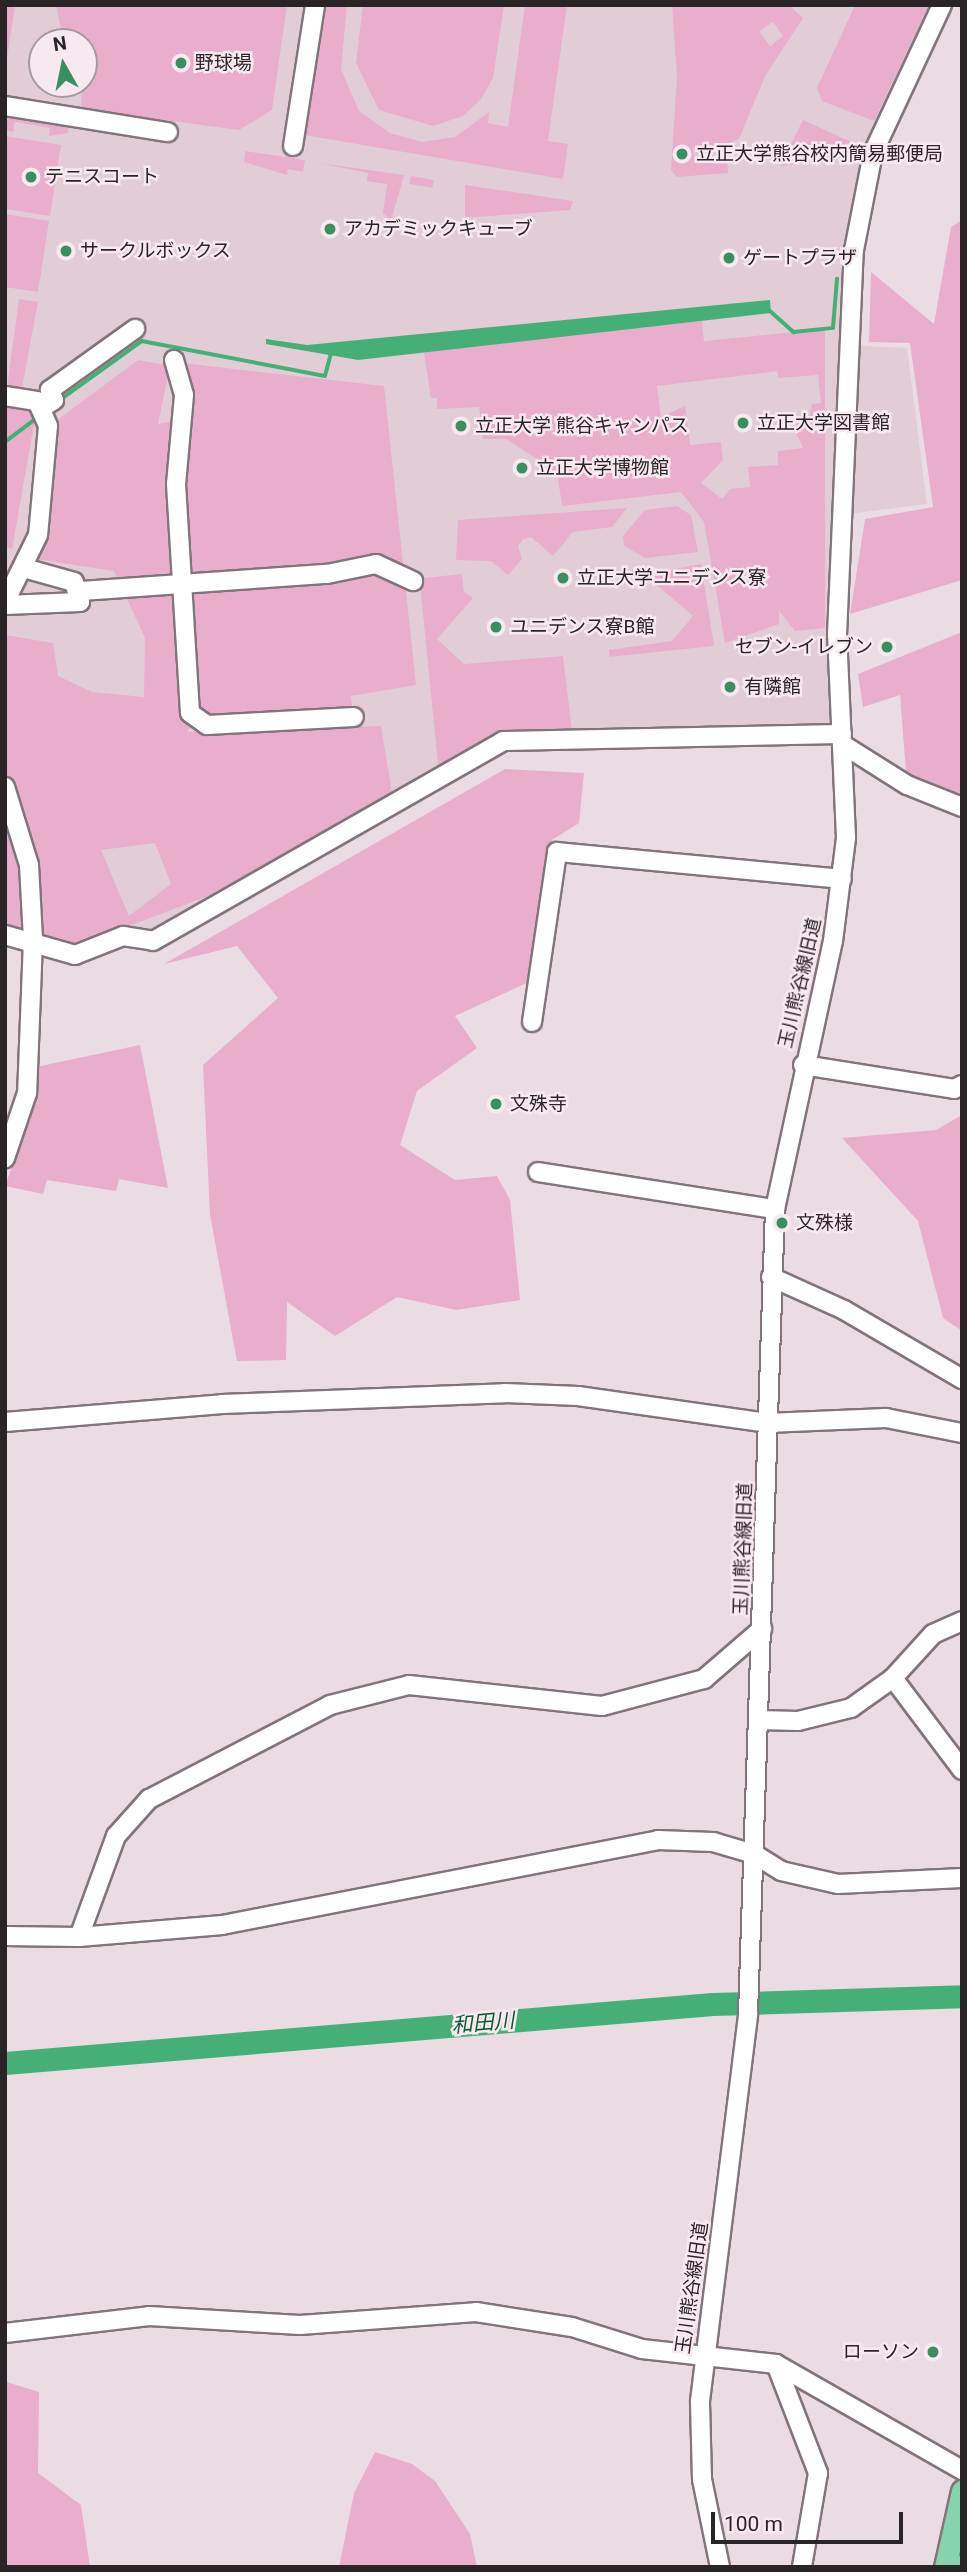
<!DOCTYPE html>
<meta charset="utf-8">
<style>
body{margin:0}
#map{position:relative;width:967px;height:2572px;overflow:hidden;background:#ebdce3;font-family:Roboto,"Noto Sans JP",sans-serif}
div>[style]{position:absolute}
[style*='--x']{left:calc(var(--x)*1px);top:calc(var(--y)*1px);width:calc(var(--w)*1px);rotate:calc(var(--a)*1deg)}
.built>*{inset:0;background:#e2cdd7}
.green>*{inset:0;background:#e8aecc;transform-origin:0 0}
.water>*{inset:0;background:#46af78}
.stream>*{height:3.5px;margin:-1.75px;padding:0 1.75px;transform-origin:1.75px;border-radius:1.75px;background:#46af78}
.river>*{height:23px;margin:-11.5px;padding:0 11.5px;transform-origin:11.5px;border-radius:11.5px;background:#46af78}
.roads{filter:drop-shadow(2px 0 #82747b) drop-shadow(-2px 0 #82747b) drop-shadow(0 2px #82747b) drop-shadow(0 -2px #82747b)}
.minor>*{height:18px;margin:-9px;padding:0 9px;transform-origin:9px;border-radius:9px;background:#fff}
.major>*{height:21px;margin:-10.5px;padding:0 10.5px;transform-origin:10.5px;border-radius:10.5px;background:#86d4ae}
.dots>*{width:19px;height:19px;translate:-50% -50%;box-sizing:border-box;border:4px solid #f8e9f0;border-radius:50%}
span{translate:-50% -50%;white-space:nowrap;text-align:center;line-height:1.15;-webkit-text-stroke:5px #f8e9f0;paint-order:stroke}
.poi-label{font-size:19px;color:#2a2427}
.left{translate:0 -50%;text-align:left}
.right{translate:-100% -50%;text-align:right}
.street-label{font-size:19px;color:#2a2427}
.water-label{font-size:21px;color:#095b37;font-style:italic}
.frame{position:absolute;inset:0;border:7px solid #2a2427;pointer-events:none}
.north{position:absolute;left:28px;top:28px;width:70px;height:70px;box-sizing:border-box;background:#f8e9f0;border:2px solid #a69aa0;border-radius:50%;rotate:351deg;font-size:19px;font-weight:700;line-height:28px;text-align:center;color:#2a2427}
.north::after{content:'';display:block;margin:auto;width:24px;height:32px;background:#398e62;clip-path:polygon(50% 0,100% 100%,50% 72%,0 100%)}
.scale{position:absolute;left:711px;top:2512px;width:192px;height:32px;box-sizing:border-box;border:4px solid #2a2427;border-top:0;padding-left:9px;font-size:21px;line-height:24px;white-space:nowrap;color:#2a2427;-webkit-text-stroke:5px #f8e9f0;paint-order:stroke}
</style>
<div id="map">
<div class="built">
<i style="clip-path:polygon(evenodd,5px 5px,935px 5px,862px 165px,848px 231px,843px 345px,907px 348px,927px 504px,841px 515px,845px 739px,501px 744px,135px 945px,90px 952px,5px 941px,5px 5px,42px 42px,84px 42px,84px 84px,42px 84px,42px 42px)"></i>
</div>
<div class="green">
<i style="clip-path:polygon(5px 5px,15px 5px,5px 72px)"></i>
<i style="clip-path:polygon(56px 5px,287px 5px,272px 110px,239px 130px,81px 109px,84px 42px,64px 42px)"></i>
<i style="clip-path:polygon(324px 5px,347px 5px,341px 69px,359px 111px,390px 133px,422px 142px,455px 137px,489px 112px,488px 123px,508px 127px,525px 5px,567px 5px,548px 141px,568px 144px,563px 179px,304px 135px)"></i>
<i style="clip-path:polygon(363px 5px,504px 5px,493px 78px,481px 99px,463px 116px,433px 126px,379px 110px,356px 63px)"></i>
<i style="clip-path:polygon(evenodd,672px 5px,789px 5px,803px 18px,765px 76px,739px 139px,717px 148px,693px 147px,694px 157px,727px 158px,728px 173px,677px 177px,671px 170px,677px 76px,672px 5px,773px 22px,783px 36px,770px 46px,759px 31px,773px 22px)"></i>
<i style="clip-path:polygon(855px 5px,929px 5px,874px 121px,822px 101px,817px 88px)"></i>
<i style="clip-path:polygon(5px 115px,69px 125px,68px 133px,49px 136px,50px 128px,15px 122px,13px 132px,5px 130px)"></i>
<i style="clip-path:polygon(803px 120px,860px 146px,855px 158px,780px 166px)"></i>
<i style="clip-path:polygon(5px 136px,61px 145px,50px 216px,5px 209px)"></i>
<i style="clip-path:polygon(245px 151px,305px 160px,303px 172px,288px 169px,287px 175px,244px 162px)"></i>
<i style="clip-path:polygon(319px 163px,404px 175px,391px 221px,383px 213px,387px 184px,367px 181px,368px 173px)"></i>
<i style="left:411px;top:176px;width:23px;height:8px;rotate:10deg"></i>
<i style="clip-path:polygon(465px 185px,573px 201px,570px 210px,465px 218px)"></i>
<i style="clip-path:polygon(5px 214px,49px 221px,38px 292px,5px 287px)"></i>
<i style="clip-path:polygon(962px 220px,962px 580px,850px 614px,865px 519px,933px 507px,910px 343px,869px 342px,871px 272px,934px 324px,951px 227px)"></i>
<i style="clip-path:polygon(19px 299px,38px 302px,21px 393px,7px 388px)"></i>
<i style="clip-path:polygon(evenodd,702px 321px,704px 341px,825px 329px,825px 628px,795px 631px,779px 611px,779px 624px,725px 643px,704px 522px,681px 492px,562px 506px,557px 471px,546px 472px,545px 464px,506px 439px,483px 439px,479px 407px,437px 409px,437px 398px,431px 398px,424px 353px,438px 348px,702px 321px,777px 371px,778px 378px,818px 375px,821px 403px,812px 404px,809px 418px,793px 426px,803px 448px,778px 451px,778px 465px,748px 467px,750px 487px,730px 489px,722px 499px,701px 483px,723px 460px,721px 442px,690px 445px,685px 406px,661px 417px,657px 386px,777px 371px)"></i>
<i style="clip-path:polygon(evenodd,138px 360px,170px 366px,158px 424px,179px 420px,182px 363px,384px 386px,416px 685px,351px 696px,353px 714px,218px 720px,198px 713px,187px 732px,381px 726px,392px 793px,208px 896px,76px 946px,5px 932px,5px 635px,53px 643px,58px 676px,92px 692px,144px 697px,145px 638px,114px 571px,36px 559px,60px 418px,138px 360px,155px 843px,171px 884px,129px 916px,101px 850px,155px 843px)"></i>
<i style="clip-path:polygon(5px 404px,36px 413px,12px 549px,5px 546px)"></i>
<i style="clip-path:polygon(677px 506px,691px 515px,698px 552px,645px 558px,624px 546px,623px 536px,645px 510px)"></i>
<i style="clip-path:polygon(627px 508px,612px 527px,573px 532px,553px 556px,531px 537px,523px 539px,518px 546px,522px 559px,508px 575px,491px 561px,456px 560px,458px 520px)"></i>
<i style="clip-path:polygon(701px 564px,714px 646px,609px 657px,609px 650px,672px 641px,693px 616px,645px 575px)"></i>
<i style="clip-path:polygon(462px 574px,464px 592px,473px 598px,437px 639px,464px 664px,563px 656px,572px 731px,508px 736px,439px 774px,420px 584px,424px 578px)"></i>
<i style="clip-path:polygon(962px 632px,962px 794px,907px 785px,900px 695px,863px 707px,858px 674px)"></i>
<i style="clip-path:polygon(505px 769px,584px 773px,579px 823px,552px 840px,531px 981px,455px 1016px,477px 1048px,417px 1091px,400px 1145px,455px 1180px,497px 1176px,510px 1200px,520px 1300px,456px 1310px,397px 1297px,335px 1336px,287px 1302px,286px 1360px,237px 1361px,210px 1215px,203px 1065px,278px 998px,237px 946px,164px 964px)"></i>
<i style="clip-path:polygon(140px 1045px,168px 1188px,119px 1179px,116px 1191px,47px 1180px,43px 1194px,5px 1186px,29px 1121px,36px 1067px)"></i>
<i style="clip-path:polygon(962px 1115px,962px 1331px,943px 1318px,918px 1221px,842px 1138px,936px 1130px)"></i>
<i style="clip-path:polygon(7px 2382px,39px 2392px,38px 2473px,81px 2505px,90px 2567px,5px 2567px)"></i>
<i style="clip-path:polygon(375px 2452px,412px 2464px,435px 2481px,470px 2534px,477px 2567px,339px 2567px,354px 2493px)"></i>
</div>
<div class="water">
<i style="clip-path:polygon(770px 300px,771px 313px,358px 360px,266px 344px,266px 339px,307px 345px)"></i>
</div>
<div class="stream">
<i style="--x:767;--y:308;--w:36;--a:42"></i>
<i style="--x:794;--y:332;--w:39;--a:-6"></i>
<i style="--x:833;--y:328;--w:49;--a:-85.3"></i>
<i style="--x:60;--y:400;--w:101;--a:-35.7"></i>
<i style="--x:142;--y:341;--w:186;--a:10.8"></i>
<i style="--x:325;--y:376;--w:23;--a:-75"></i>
<i style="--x:5;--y:442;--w:40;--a:-37"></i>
</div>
<div class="river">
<i style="--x:5;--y:2063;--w:710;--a:-4.76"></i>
<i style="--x:713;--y:2004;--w:249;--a:-1.8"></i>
</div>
<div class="roads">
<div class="minor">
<i style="--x:5;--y:106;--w:165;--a:9.1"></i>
<i style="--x:293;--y:146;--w:143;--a:-81.1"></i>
<i style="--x:174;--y:360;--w:36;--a:74"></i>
<i style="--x:184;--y:395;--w:89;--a:95.1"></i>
<i style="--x:176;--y:484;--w:229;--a:86.5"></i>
<i style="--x:190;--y:713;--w:21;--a:35"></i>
<i style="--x:207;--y:725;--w:147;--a:-3.1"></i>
<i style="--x:5;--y:396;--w:32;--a:9"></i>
<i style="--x:37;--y:401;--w:27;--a:66"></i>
<i style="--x:48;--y:426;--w:109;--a:95.2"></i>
<i style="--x:38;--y:535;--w:75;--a:116.2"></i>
<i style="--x:43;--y:407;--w:13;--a:-32"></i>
<i style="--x:54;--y:400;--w:11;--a:-112"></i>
<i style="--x:50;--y:390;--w:105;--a:-35.7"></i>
<i style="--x:81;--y:591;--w:247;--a:-4"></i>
<i style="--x:327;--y:574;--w:50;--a:-11.5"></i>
<i style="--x:376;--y:564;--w:41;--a:24.7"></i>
<i style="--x:5;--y:605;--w:75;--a:-2.3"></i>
<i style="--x:80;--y:602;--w:21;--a:-107"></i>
<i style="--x:74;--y:582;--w:52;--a:-164.4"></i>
<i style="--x:842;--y:744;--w:77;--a:32.2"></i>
<i style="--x:907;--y:785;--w:59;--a:21.8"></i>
<i style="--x:5;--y:787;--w:82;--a:72.9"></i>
<i style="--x:29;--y:865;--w:75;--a:86.9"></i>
<i style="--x:33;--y:940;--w:153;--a:92.2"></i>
<i style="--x:27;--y:1093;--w:69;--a:108.7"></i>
<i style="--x:5;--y:935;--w:73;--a:15.9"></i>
<i style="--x:75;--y:955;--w:52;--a:-21.6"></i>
<i style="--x:123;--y:936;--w:30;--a:9"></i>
<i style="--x:153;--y:941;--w:403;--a:-29.7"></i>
<i style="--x:503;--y:741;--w:339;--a:-1.2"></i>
<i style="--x:532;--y:1022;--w:172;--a:-81.6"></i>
<i style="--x:557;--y:852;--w:286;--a:5.4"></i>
<i style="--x:803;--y:1065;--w:153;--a:9"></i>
<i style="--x:954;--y:1089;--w:9;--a:-27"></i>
<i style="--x:538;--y:1172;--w:240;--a:8.9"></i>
<i style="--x:771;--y:1277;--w:80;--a:24.3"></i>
<i style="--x:844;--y:1310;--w:137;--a:30.3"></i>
<i style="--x:5;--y:1422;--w:218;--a:-4.7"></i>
<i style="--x:222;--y:1404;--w:283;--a:-2.2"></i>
<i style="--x:505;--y:1393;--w:73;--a:2.4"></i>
<i style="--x:578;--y:1396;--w:191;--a:8.1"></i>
<i style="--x:767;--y:1423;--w:119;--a:-2.4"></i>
<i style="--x:886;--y:1418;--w:77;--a:11.2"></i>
<i style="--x:893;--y:1678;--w:115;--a:53.1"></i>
<i style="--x:758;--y:1720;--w:40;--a:1.4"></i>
<i style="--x:798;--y:1721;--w:55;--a:-13.8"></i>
<i style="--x:851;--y:1708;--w:52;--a:-35.5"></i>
<i style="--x:893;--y:1678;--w:59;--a:-47.7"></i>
<i style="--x:933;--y:1634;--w:32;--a:-24"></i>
<i style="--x:5;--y:1936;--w:74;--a:0.8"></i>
<i style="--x:79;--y:1937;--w:144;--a:-4.8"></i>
<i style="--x:222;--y:1925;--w:444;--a:-11"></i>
<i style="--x:658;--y:1840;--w:55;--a:2.1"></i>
<i style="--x:713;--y:1842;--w:43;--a:16.3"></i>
<i style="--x:754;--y:1854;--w:32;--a:32"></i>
<i style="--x:781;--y:1871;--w:58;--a:12.8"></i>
<i style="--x:838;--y:1884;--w:124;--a:-2.8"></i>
<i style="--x:79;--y:1937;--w:108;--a:-69.9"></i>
<i style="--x:116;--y:1836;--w:50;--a:-48.3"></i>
<i style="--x:149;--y:1799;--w:204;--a:-27.4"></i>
<i style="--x:330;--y:1705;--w:81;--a:-14.2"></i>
<i style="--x:409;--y:1685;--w:194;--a:6.2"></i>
<i style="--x:602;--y:1706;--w:106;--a:-14.8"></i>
<i style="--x:704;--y:1679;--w:77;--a:-40.8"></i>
<i style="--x:5;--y:2333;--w:145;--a:-6.7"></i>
<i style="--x:149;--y:2316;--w:151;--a:3.4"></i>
<i style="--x:300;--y:2325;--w:176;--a:-4.2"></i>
<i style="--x:476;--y:2312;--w:97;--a:8.9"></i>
<i style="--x:572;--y:2327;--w:73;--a:17.4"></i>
<i style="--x:642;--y:2349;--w:135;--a:6.4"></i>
<i style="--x:776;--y:2364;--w:214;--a:29.7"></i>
<i style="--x:776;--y:2364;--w:117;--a:68.9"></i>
<i style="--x:818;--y:2473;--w:95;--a:99.7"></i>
<i style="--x:720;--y:2567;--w:90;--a:-101.6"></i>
<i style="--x:702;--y:2479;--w:78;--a:-91.5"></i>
<i style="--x:700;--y:2401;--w:390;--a:-82.9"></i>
<i style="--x:748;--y:2014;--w:805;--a:-88.08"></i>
<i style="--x:775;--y:1209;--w:274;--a:-77.8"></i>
<i style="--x:833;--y:941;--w:104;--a:-82.8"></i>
<i style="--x:846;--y:838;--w:203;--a:-92.5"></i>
<i style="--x:837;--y:635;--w:385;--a:-87.5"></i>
<i style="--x:854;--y:250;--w:99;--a:-78.9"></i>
<i style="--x:873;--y:153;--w:163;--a:-65"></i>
</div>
<div class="major">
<i style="--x:945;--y:2567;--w:78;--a:-77.4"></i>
<i style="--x:961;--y:2567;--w:2;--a:-63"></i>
</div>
</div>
<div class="dots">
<i style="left:181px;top:63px;background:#398e62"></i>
<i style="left:682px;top:154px;background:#398e62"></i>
<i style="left:31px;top:177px;background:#398e62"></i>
<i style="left:330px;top:229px;background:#398e62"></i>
<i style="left:66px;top:251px;background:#398e62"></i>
<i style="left:729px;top:258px;background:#398e62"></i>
<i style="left:743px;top:423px;background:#398e62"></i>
<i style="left:461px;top:426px;background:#398e62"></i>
<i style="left:522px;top:468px;background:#398e62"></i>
<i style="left:563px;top:578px;background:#398e62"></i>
<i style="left:496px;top:627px;background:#398e62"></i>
<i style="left:887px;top:647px;background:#398e62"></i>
<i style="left:730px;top:687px;background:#398e62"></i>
<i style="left:496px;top:1104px;background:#398e62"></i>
<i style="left:782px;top:1223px;background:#398e62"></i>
<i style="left:933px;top:2352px;background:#398e62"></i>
</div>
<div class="poi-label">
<span class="left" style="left:195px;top:63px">野球場</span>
<span class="left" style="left:696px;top:154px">立正大学熊谷校内簡易郵便局</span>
<span class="left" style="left:45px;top:177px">テニスコート</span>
<span class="left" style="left:344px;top:229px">アカデミックキューブ</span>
<span class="left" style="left:80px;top:251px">サークルボックス</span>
<span class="left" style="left:743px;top:258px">ゲートプラザ</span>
<span class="left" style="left:757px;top:423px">立正大学図書館</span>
<span class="left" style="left:475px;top:426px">立正大学 熊谷キャンパス</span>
<span class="left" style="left:536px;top:468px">立正大学博物館</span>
<span class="left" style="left:577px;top:578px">立正大学ユニデンス寮</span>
<span class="left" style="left:510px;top:627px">ユニデンス寮B館</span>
<span class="right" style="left:873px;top:647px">セブン-イレブン</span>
<span class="left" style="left:744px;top:687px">有隣館</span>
<span class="left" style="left:510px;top:1104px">文殊寺</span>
<span class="left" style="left:796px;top:1223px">文殊様</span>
<span class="right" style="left:919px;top:2352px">ローソン</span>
</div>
<div class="street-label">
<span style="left:800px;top:983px;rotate:-77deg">玉川熊谷線旧道</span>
<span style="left:743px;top:1549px;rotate:-88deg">玉川熊谷線旧道</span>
<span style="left:692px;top:2288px;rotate:-82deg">玉川熊谷線旧道</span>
</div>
<div class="water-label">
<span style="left:483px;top:2023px;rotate:-5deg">和田川</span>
</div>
<div class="frame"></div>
<div class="north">N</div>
<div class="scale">100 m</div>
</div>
